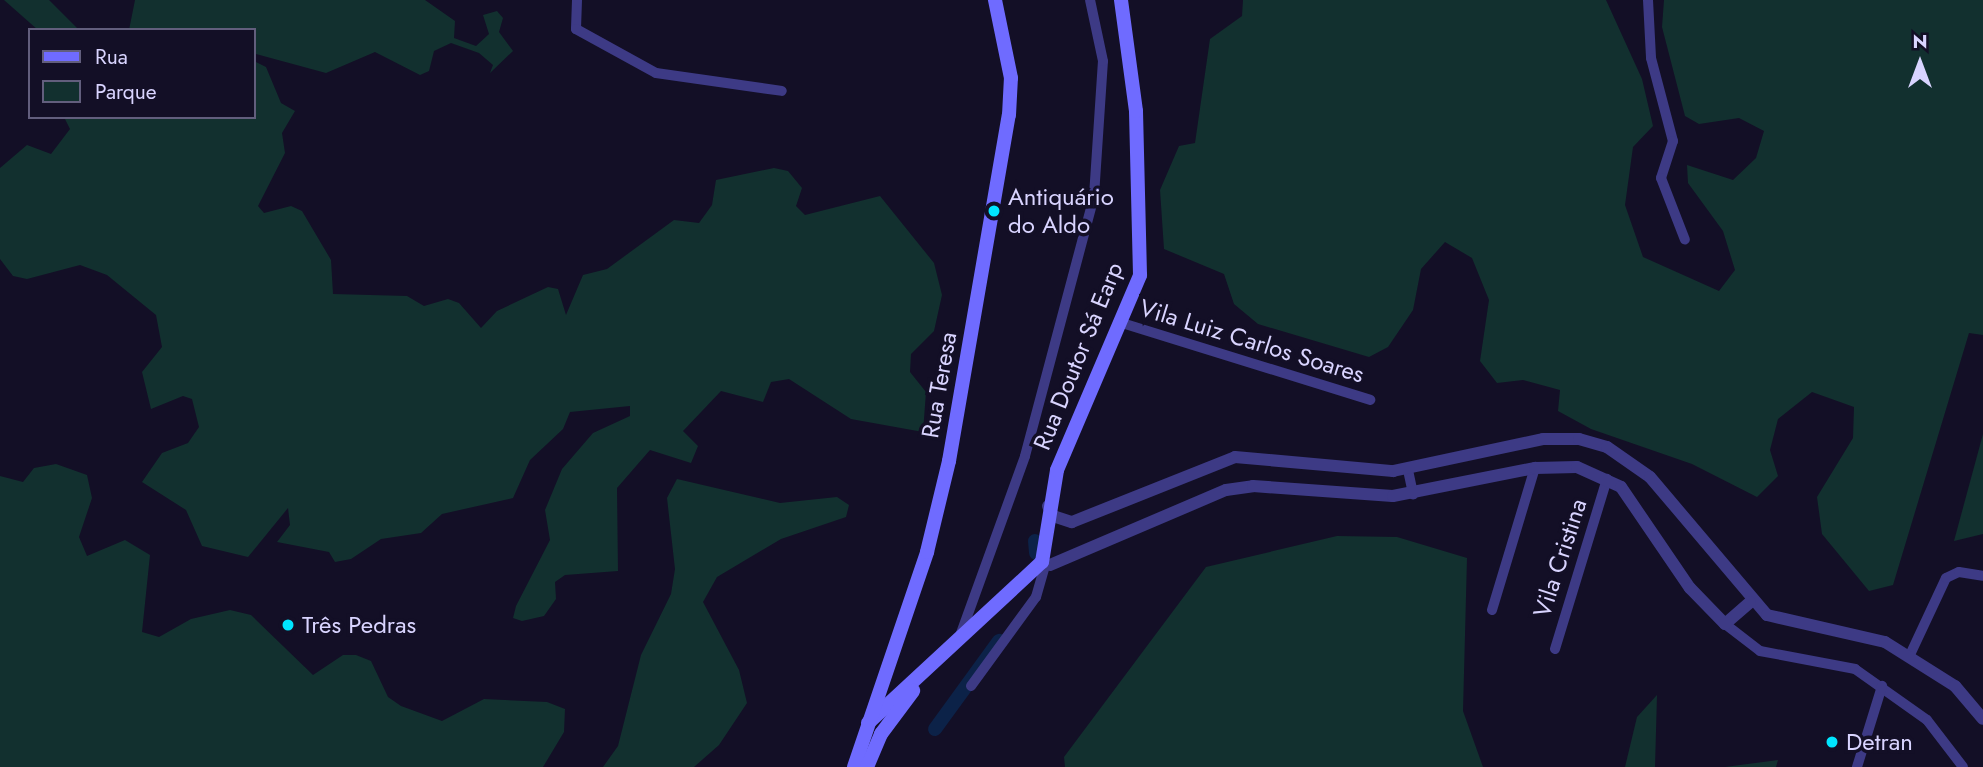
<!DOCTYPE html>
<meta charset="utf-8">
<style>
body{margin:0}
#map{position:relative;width:1983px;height:767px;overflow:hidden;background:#130f26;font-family:Jost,sans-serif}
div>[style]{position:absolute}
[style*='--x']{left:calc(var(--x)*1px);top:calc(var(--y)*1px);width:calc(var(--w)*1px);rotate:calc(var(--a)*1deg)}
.green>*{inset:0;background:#12302f}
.river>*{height:14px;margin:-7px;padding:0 7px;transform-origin:7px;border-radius:7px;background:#0c2248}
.minor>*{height:10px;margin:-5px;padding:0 5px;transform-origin:5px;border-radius:5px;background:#3d3a85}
.tertiary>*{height:12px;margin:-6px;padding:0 6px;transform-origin:6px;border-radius:6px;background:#3d3a85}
.secondary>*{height:14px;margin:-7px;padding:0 7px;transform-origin:7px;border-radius:7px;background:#6f6bff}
.dots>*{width:19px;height:19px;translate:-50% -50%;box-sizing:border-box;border:4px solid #130f26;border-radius:50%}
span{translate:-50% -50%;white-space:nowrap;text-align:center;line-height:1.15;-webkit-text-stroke:7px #130f26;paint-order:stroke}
.poi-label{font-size:24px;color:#d9d4ff}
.left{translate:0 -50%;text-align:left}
.street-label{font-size:24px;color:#d9d4ff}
.legend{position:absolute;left:28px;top:28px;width:228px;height:91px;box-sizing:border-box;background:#130f26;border:2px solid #625e7d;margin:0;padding:9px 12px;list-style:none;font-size:21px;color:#d9d4ff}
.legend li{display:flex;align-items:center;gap:14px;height:35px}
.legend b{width:35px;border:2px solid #625e7d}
.north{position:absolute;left:1885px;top:28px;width:70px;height:70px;-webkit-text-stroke:5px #130f26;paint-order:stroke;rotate:0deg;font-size:19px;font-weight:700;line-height:28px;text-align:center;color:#d9d4ff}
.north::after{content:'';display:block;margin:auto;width:24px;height:32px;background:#d9d4ff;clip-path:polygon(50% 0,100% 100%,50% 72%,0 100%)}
</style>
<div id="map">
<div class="green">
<i style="clip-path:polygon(4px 0,49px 0,79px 30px,38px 30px)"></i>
<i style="clip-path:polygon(135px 0,425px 0,455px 21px,454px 38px,476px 46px,489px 34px,483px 15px,497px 11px,503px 18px,499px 32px,513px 51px,490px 73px,493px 65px,479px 53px,451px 43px,434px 51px,429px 71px,420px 75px,375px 52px,326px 73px,256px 54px,254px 30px,129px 30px)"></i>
<i style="clip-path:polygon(1243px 0,1606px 0,1642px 79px,1653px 126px,1633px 147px,1625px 205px,1643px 257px,1719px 291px,1735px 270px,1723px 231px,1688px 183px,1687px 165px,1733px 180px,1756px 158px,1764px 131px,1739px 118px,1699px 124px,1685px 116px,1662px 27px,1664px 0,1983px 0,1983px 335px,1969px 333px,1893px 585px,1869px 591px,1822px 534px,1817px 497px,1853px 438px,1854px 407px,1812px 392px,1778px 419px,1770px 450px,1778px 476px,1757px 497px,1692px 464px,1591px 429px,1558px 411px,1560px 390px,1523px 380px,1497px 383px,1480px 361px,1489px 300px,1472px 258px,1445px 242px,1421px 269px,1413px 310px,1388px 347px,1369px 357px,1258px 324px,1234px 304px,1224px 274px,1164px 249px,1160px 190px,1179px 146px,1195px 143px,1210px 39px,1242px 16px)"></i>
<i style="clip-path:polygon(254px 61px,266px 67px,281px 103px,295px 111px,282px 133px,285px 153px,258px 206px,264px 213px,291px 206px,302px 211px,331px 260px,333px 294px,407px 296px,424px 306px,448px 299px,459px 303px,481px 328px,497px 311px,548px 287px,558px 289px,566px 315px,583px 275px,607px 269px,674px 220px,699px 223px,712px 205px,716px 180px,774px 168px,788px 171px,802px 188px,796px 206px,805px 215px,880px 196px,934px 263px,942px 295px,934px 331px,911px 354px,910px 372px,926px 392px,923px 432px,851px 419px,789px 379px,771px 382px,763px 402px,721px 391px,683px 431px,698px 446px,691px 463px,650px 450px,617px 488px,618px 571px,565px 575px,555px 582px,556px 599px,544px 616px,522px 621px,513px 618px,516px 606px,550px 540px,545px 510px,562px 469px,593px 433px,630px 416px,630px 406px,570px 412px,563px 429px,530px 460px,513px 498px,442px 514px,421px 533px,381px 539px,351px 559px,335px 562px,329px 552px,277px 542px,290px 525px,288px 508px,248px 557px,202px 546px,186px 510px,142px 482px,162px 453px,188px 443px,199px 427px,192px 399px,183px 396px,151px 409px,142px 372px,162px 347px,156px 315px,107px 275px,80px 265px,27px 279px,13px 276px,0 259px,0 168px,27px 145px,51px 154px,70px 129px,64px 117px,254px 117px)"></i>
<i style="clip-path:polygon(1983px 434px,1983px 534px,1954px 541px)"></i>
<i style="clip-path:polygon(56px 464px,87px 475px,92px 498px,79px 537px,87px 556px,125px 540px,150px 555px,142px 632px,159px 637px,191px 619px,230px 610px,251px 615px,313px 675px,343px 655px,356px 655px,371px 661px,388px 697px,401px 706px,442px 721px,484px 699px,547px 702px,565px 709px,564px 732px,543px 767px,0 767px,0 476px,23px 482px,34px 468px)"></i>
<i style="clip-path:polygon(677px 479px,780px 503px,837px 497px,849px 505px,846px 517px,781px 539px,717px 577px,703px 602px,739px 670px,747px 703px,719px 745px,694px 767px,603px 767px,618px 746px,641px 655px,671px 594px,675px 569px,667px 498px)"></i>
<i style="clip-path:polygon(1337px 536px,1397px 537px,1467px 558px,1463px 711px,1483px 767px,1065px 767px,1064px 757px,1206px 567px)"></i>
<i style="clip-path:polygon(1657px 695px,1655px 767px,1625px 767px,1637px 717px)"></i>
<i style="clip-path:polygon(1778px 760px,1776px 767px,1725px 767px)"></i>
</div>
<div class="river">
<i style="--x:1035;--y:541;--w:12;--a:85"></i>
<i style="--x:935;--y:729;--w:109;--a:-54"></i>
</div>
<div class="minor">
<i style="--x:577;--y:0;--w:29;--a:92"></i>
<i style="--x:576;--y:29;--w:91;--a:28.8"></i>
<i style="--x:656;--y:73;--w:127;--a:8.1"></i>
<i style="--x:1648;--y:0;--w:58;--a:87"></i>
<i style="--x:1651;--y:58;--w:86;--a:75.2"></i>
<i style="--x:1673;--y:141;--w:39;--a:108"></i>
<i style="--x:1661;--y:178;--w:66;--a:68.8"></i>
<i style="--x:1122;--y:323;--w:260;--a:17.2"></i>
<i style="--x:1408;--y:470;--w:25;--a:78"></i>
<i style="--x:1492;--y:610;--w:148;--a:-73.2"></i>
<i style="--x:1725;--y:624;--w:44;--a:37.6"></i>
<i style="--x:1760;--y:651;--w:97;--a:10.7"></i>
<i style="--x:1855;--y:669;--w:88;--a:35.3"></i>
<i style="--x:1927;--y:720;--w:59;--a:52.5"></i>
<i style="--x:960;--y:636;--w:191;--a:-70.1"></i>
<i style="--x:1025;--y:456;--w:269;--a:-75.1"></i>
<i style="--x:1094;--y:196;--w:135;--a:-86.2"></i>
<i style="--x:1103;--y:61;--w:62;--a:-102"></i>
<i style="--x:1555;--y:649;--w:178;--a:-73"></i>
<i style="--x:1909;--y:657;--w:87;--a:-64.9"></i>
<i style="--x:1946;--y:578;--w:14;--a:-25"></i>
<i style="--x:1959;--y:572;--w:24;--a:9"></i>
<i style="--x:971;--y:686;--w:110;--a:-53.9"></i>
<i style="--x:1036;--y:597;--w:35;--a:-74"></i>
<i style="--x:1857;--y:767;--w:85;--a:-72.8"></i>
</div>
<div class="tertiary">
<i style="--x:1048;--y:506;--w:11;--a:63"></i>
<i style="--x:1053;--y:516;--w:20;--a:18"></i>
<i style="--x:1072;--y:522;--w:175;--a:-21.7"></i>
<i style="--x:1235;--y:457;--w:159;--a:5.1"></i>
<i style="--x:1393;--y:471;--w:153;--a:-12"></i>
<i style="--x:1543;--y:439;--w:36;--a:0"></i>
<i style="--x:1579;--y:439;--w:29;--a:16"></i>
<i style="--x:1607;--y:447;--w:52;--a:34.9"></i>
<i style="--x:1650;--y:477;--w:181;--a:49.7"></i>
<i style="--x:1767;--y:615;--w:121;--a:12.9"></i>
<i style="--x:1885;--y:642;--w:83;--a:32.2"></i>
<i style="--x:1955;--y:686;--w:43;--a:49.7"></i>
<i style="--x:1050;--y:565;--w:191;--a:-23.1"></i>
<i style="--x:1226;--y:490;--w:27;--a:-8"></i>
<i style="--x:1253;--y:486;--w:140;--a:4.1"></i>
<i style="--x:1393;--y:496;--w:145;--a:-11.2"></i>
<i style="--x:1535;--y:468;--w:42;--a:-1.4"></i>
<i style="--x:1577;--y:467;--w:48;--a:24.4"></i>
<i style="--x:1621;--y:487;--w:122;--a:55.7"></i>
<i style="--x:1690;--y:588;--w:50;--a:45.8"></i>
<i style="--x:1725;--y:624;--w:33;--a:-41"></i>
</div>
<div class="secondary">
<i style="--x:868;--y:723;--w:237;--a:-42.8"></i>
<i style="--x:1042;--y:562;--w:93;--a:-80.7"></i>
<i style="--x:1057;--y:470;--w:212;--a:-66.9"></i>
<i style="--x:1140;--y:275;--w:164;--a:-91.4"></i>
<i style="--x:1136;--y:111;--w:112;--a:-97.7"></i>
<i style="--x:854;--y:767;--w:227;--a:-71.2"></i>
<i style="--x:927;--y:552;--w:94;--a:-76.4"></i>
<i style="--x:949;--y:461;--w:351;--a:-80.2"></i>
<i style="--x:1009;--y:115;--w:37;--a:-87"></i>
<i style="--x:1011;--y:78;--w:80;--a:-101.6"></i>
<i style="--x:867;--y:767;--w:36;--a:-67"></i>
<i style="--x:881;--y:734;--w:54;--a:-53.3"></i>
</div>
<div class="dots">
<i style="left:994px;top:211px;background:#00e5ff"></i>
<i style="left:288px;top:625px;background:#00e5ff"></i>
<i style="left:1832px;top:742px;background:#00e5ff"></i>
</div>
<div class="poi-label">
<span class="left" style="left:1008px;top:211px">Antiquário<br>do Aldo</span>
<span class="left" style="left:302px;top:625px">Três Pedras</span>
<span class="left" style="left:1846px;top:742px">Detran</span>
</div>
<div class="street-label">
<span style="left:1252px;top:341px;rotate:17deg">Vila Luiz Carlos Soares</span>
<span style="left:1078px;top:356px;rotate:-68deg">Rua Doutor Sá Earp</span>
<span style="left:939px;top:385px;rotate:-80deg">Rua Teresa</span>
<span style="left:1560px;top:558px;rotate:-72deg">Vila Cristina</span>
</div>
<ul class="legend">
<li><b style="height:9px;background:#6f6bff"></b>Rua</li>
<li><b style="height:19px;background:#12302f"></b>Parque</li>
</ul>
<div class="north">N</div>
</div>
